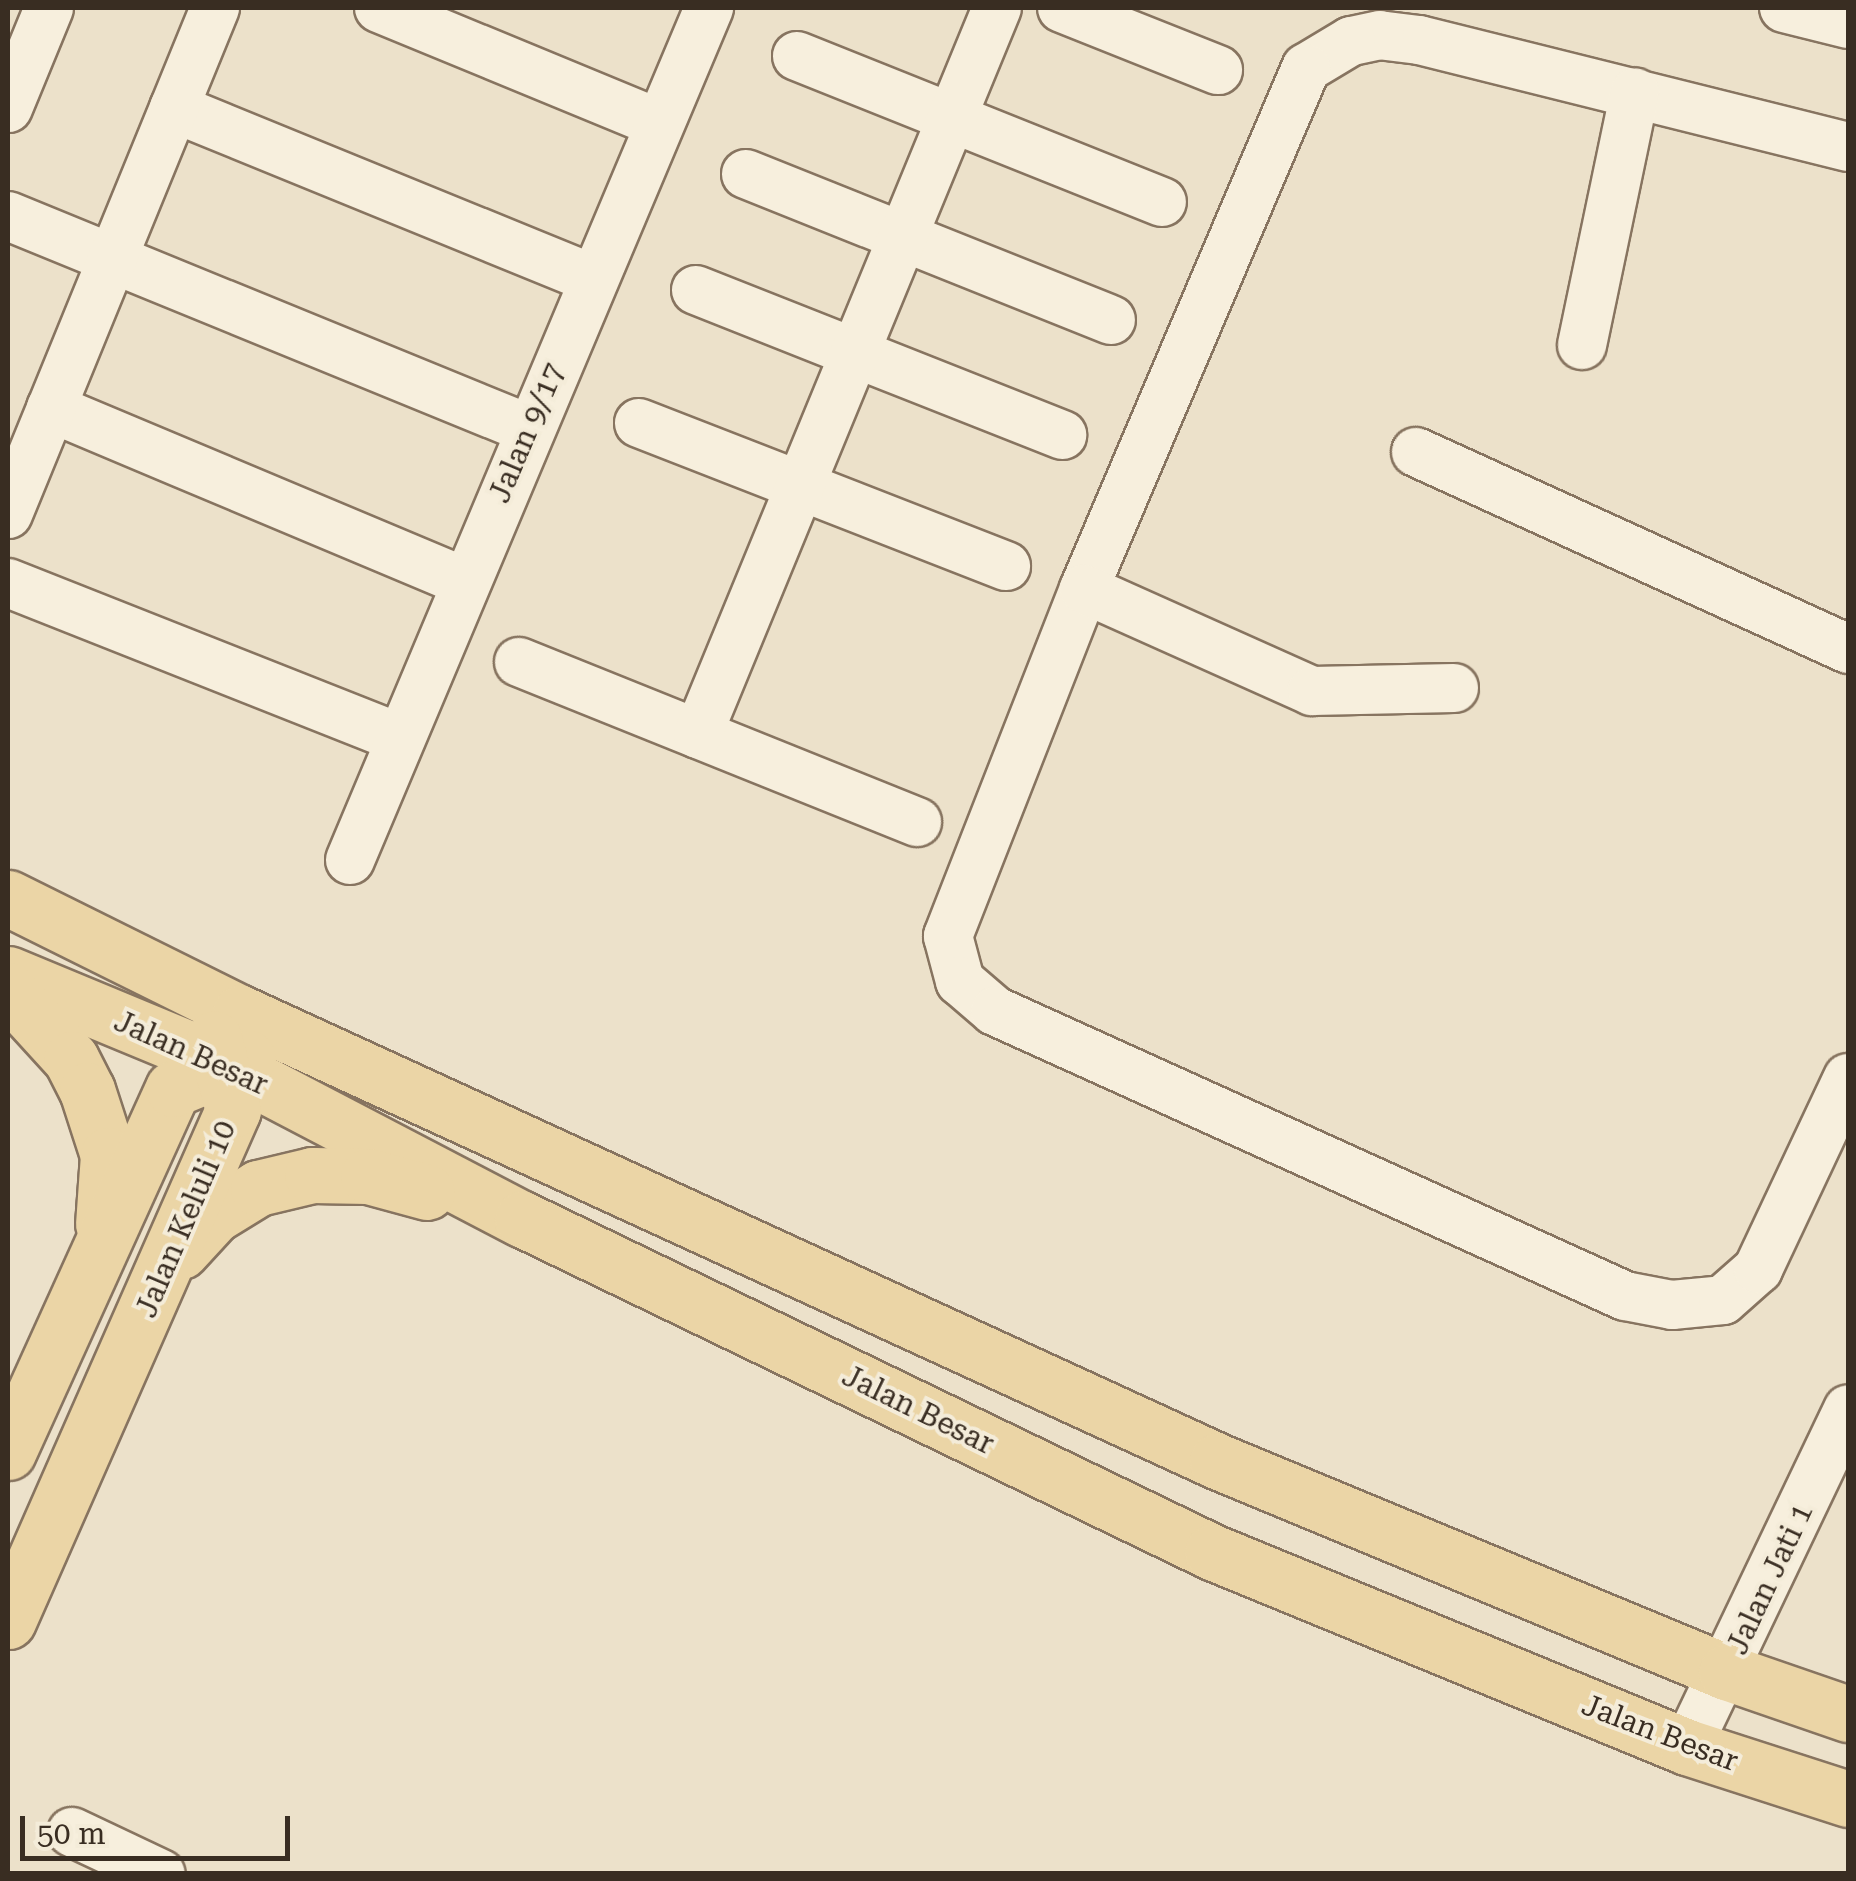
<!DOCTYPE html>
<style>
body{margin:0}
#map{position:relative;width:1856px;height:1881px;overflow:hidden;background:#ece1ca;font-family:"Roboto Serif",serif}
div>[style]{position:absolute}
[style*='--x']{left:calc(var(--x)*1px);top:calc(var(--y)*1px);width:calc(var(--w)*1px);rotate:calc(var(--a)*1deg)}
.roads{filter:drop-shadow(2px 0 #877460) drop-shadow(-2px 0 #877460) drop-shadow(0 2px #877460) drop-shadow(0 -2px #877460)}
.minor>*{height:48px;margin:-24px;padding:0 24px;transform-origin:24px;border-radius:24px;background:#f7efdd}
.major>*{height:55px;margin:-27.5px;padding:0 27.5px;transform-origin:27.5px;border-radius:27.5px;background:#ebd5a6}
span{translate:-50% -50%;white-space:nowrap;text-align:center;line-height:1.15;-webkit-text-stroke:8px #f4ecd9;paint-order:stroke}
.street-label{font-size:30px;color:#392d22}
.frame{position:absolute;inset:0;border:10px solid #392d22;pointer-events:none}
.scale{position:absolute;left:20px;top:1816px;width:270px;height:45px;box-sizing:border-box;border:5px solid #392d22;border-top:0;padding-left:12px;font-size:30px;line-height:35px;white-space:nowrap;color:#392d22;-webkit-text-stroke:8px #f4ecd9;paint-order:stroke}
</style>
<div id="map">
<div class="roads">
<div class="minor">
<i style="--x:379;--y:8;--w:300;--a:22.4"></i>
<i style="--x:1062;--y:8;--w:168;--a:21.7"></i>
<i style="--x:1784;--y:8;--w:66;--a:14"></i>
<i style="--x:797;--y:56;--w:393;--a:21.8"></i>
<i style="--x:8;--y:108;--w:108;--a:-67.7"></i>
<i style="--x:174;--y:108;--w:450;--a:22.2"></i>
<i style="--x:1848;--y:147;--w:442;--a:-166"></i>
<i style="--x:1419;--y:40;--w:39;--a:-173"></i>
<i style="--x:1380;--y:35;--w:30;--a:168"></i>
<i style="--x:1351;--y:41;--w:52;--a:149"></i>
<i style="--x:1306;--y:68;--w:566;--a:113.08"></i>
<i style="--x:1084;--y:589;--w:373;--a:111.4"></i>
<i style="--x:948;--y:936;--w:47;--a:75.1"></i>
<i style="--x:960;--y:981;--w:46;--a:40.6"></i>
<i style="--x:995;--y:1011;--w:691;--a:24.34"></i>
<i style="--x:1625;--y:1296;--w:48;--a:10.8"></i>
<i style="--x:1672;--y:1305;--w:51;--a:-5.6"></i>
<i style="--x:1723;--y:1300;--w:47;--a:-41.5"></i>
<i style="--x:1758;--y:1269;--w:211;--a:-64.8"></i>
<i style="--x:746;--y:174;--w:393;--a:21.8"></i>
<i style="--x:8;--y:216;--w:563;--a:22.24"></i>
<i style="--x:696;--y:290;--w:394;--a:21.6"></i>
<i style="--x:1582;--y:345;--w:258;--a:-78.2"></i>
<i style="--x:51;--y:408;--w:449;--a:22.8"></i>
<i style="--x:639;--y:423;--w:394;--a:21.3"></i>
<i style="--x:1416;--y:452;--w:475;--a:24.5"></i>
<i style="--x:8;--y:514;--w:547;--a:-67.75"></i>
<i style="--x:8;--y:583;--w:422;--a:21.6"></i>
<i style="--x:1084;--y:589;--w:250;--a:24.1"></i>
<i style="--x:1312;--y:691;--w:142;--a:-1.2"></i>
<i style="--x:519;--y:662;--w:429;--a:21.9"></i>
<i style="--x:698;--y:734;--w:785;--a:-67.62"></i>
<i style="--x:350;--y:860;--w:925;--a:-67.15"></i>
<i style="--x:1687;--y:1747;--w:374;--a:-64.5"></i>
<i style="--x:72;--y:1832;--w:98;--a:25.3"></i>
</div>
<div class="major">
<i style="--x:8;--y:898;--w:259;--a:26.4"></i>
<i style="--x:240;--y:1013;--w:1075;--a:24.63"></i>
<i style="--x:1217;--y:1461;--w:551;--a:22.52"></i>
<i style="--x:1726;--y:1672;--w:129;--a:19"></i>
<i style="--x:8;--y:974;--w:233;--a:22.5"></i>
<i style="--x:223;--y:1063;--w:337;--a:27.6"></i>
<i style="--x:522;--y:1219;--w:766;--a:25.76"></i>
<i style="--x:1212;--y:1552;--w:513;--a:22.32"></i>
<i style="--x:1687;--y:1747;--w:169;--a:17.9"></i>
<i style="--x:8;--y:990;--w:93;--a:47.6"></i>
<i style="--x:71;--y:1059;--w:35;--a:63"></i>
<i style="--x:87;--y:1090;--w:68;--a:72.1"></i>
<i style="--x:108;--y:1155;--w:69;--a:94.1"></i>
<i style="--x:181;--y:1251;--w:49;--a:-47.5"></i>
<i style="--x:214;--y:1215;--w:52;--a:-31.5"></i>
<i style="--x:258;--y:1188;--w:56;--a:-13.5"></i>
<i style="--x:312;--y:1175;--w:56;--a:1"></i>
<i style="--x:368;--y:1176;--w:61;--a:15.2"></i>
<i style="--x:8;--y:1452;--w:399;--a:-65.6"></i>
<i style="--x:173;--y:1089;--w:81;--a:-22.5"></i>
<i style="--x:8;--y:1621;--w:558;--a:-66.24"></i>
<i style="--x:233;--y:1110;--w:74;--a:-104.8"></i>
</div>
</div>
<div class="street-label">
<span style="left:527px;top:433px;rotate:-67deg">Jalan 9/17</span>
<span style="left:191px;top:1053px;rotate:24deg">Jalan Besar</span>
<span style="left:186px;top:1219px;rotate:-67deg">Jalan Keluli 10</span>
<span style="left:918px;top:1410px;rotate:26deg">Jalan Besar</span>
<span style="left:1770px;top:1579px;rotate:-65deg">Jalan Jati 1</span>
<span style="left:1660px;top:1733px;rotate:21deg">Jalan Besar</span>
</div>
<div class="frame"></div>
<div class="scale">50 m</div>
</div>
